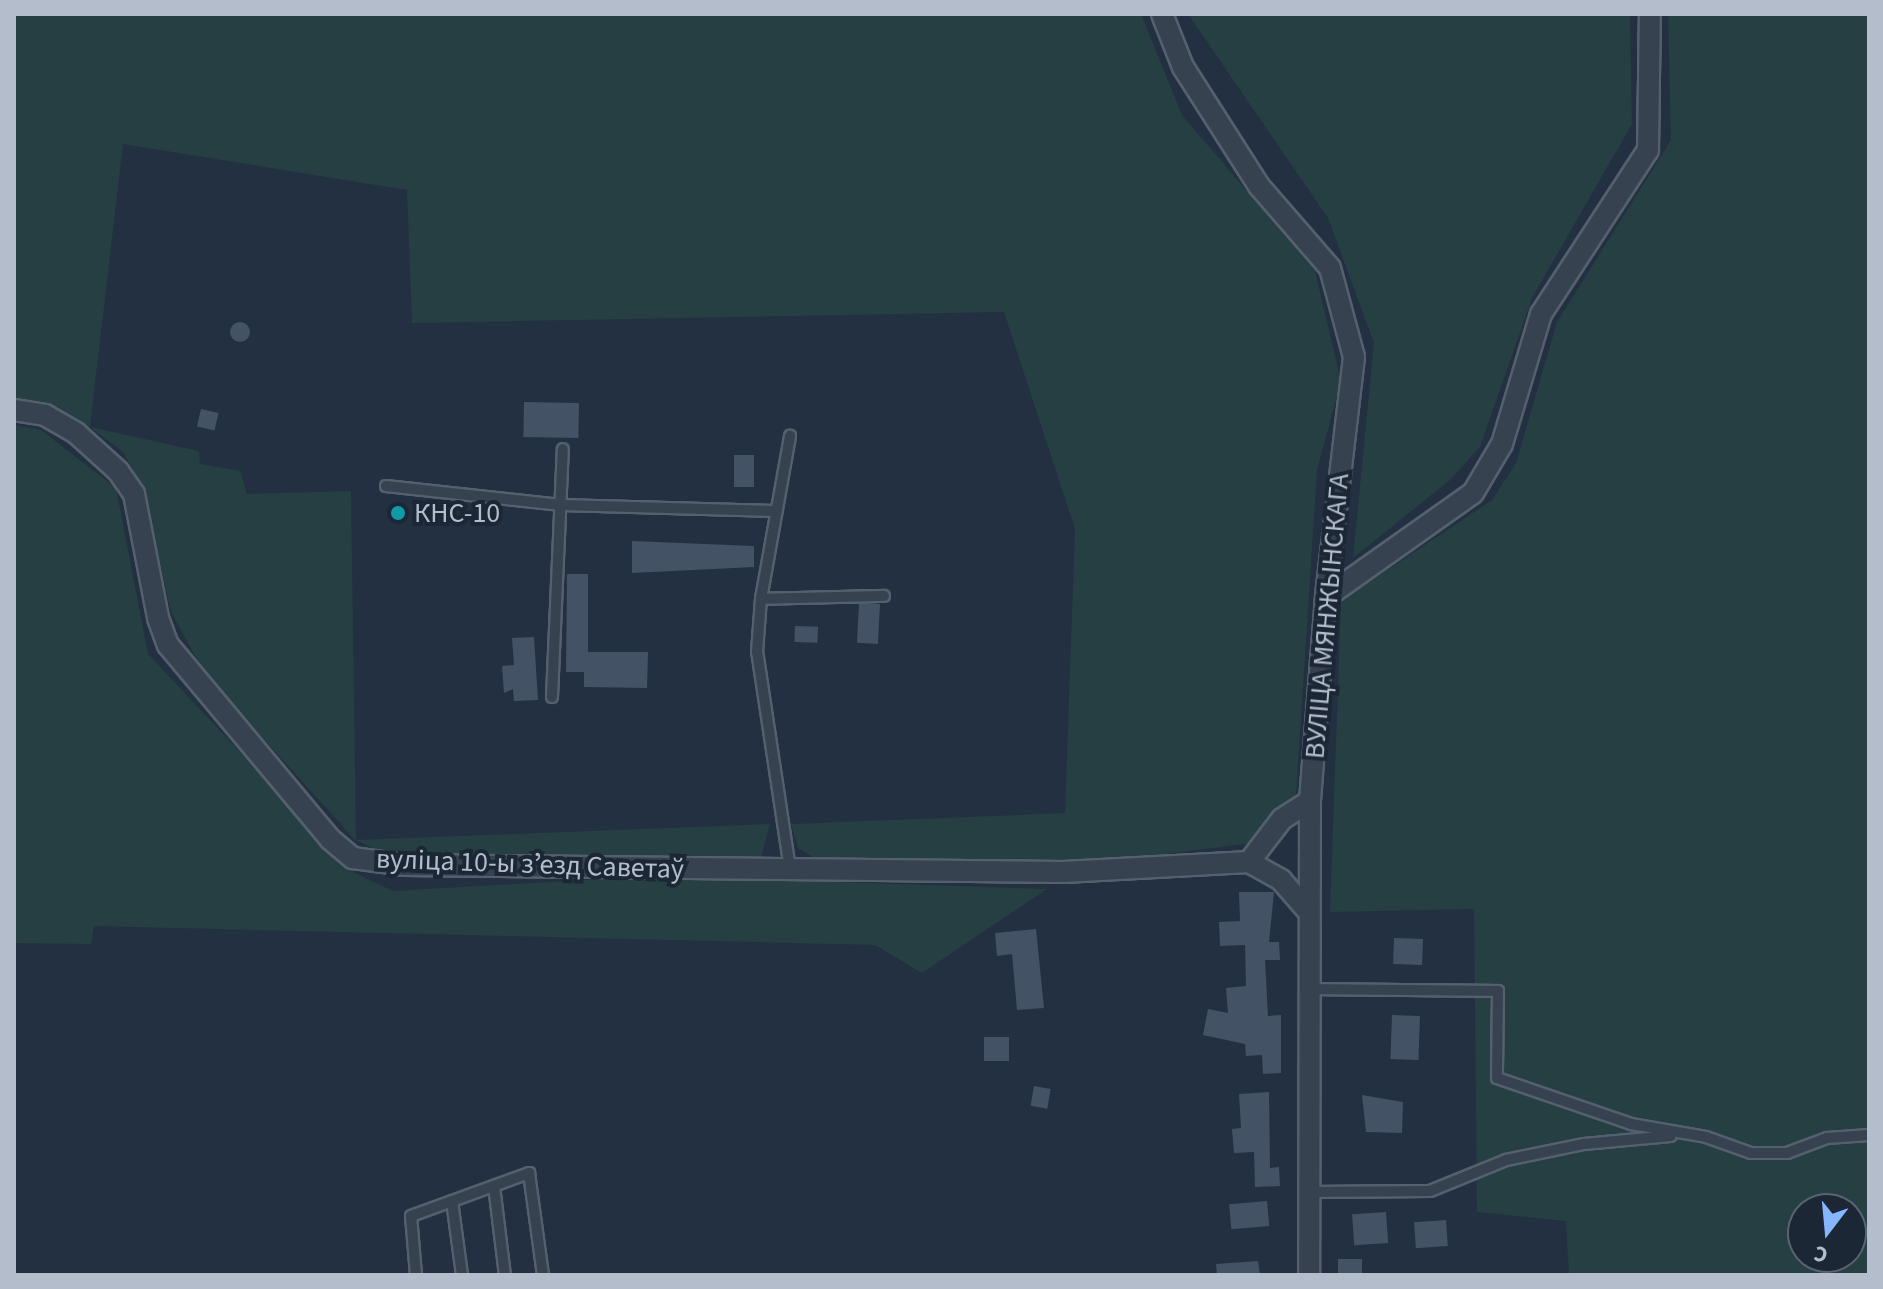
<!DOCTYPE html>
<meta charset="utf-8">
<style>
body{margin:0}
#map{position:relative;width:1883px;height:1289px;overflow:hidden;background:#233041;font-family:"Source Sans 3",sans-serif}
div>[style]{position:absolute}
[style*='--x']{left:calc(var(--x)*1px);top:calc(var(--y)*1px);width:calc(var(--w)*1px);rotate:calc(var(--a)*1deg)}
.green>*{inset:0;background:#253f42}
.building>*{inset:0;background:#445265;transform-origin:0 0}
.round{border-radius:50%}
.roads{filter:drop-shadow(2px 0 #55606e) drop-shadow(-2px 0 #55606e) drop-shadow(0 2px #55606e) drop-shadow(0 -2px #55606e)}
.service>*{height:10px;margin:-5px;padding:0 5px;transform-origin:5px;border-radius:5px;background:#374251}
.minor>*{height:20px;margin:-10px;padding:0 10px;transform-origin:10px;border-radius:10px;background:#374251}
.dots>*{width:22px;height:22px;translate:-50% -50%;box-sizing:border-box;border:4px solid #1c2736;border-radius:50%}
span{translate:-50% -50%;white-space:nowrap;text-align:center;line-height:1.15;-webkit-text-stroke:8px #1c2736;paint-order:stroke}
.poi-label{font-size:28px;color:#b4bdcb}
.left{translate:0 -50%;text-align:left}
.street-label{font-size:28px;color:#b4bdcb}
.frame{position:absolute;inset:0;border:16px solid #b4bdcb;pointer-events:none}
.north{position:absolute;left:1787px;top:1193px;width:80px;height:80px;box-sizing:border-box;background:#1c2736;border:2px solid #596372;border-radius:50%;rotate:196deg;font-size:22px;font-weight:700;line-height:32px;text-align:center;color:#b4bdcb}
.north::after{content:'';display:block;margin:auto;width:28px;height:36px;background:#85b6ff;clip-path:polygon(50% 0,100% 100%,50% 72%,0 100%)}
</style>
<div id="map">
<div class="green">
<i style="clip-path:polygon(14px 14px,1141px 14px,1182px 115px,1315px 271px,1341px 381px,1317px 470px,1296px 797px,1252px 843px,1069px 866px,818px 860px,798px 848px,791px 824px,1065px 813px,1075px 529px,1004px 312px,412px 323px,407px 190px,123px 144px,90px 427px,199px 451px,200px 464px,240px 471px,247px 494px,351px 491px,356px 840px,770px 824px,760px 862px,386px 854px,355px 840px,205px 674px,171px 612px,143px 488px,123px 452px,90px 427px,14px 404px)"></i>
<i style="clip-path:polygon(1188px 14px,1630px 14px,1632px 124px,1532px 298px,1480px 447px,1450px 480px,1353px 558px,1374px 343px,1328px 218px)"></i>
<i style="clip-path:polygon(evenodd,1668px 14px,1869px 14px,1869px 1275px,1569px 1275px,1566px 1221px,1477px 1212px,1474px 909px,1330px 912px,1341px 601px,1492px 500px,1516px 463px,1557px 322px,1671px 140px,1668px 14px,1803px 1209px,1851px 1209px,1851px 1257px,1803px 1257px,1803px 1209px)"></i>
<i style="clip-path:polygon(14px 425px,41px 430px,116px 488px,148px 654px,353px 872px,393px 891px,654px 876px,1047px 889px,922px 973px,875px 945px,94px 926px,91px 944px,14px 943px)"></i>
</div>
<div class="building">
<i class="round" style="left:230px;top:322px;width:20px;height:20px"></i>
<i style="left:524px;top:402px;width:55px;height:35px;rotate:1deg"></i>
<i style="left:201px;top:409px;width:18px;height:18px;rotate:13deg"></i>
<i style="left:734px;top:455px;width:20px;height:32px"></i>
<i style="clip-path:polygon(632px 541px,754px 546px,754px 567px,632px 573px)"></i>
<i style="clip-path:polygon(567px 574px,588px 574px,588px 652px,648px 652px,647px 688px,584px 687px,584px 672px,566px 672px)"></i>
<i style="left:880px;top:604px;width:40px;height:21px;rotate:93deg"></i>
<i style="left:795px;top:626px;width:23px;height:16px;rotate:2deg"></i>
<i style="clip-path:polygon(534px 637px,538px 700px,514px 701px,513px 689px,504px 693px,502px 666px,514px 665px,512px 638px)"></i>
<i style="clip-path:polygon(1239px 892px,1274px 892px,1269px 942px,1279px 942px,1280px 960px,1265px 960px,1268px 1016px,1281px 1015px,1281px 1073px,1263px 1074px,1262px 1055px,1246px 1056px,1245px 1044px,1203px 1035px,1208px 1009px,1228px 1013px,1226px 988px,1246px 986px,1245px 945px,1220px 946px,1219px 922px,1240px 921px)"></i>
<i style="clip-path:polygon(1036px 929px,1044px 1008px,1017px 1010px,1012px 954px,997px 956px,995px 933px)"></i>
<i style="left:1394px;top:938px;width:29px;height:26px;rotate:2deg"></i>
<i style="left:1392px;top:1015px;width:28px;height:44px;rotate:2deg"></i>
<i style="left:984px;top:1037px;width:25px;height:24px"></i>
<i style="left:1034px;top:1086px;width:17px;height:20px;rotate:10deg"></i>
<i style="clip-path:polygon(1269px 1092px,1270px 1168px,1279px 1167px,1280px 1186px,1255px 1187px,1254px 1152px,1234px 1153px,1232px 1129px,1241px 1128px,1239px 1094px)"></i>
<i style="clip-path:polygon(1362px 1095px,1403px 1102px,1402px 1133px,1366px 1132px)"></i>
<i style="left:1267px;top:1201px;width:25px;height:38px;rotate:85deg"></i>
<i style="left:1386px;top:1212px;width:31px;height:34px;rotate:86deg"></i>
<i style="left:1446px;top:1220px;width:26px;height:32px;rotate:86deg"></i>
<i style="left:1338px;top:1259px;width:24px;height:16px"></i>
<i style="clip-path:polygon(1258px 1261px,1260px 1275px,1217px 1275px,1216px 1264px)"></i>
</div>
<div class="roads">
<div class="service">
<i style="--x:386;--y:486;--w:176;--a:6.2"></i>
<i style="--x:561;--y:505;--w:214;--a:1.6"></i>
<i style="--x:761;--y:599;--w:123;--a:-1.4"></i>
<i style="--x:552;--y:697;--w:248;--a:-87.5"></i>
<i style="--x:790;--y:869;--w:219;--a:-98.6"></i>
<i style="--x:757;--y:652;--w:53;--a:-85.7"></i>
<i style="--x:761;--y:599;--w:166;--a:-79.9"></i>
<i style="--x:1310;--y:989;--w:188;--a:0.6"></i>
<i style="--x:1498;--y:991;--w:87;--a:90.7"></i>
<i style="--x:1497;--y:1078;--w:142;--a:18.9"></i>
<i style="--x:1631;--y:1124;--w:76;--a:9.8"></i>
<i style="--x:1706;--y:1137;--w:48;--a:19.6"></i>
<i style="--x:1751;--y:1153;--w:36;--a:0"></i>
<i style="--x:1787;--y:1153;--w:43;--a:-20.6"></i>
<i style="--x:1827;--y:1138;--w:42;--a:-4.1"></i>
<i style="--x:494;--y:1186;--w:90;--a:83"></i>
<i style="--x:1309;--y:1192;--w:121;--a:-0.5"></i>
<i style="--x:1430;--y:1191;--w:82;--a:-22.2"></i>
<i style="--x:1506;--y:1160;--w:80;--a:-11.6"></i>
<i style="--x:1584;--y:1144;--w:87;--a:-5.3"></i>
<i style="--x:452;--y:1201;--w:75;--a:82.3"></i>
<i style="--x:416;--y:1275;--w:59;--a:-94.8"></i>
<i style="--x:411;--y:1216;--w:126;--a:-20"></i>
<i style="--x:529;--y:1173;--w:103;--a:82.2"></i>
</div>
<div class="minor">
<i style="--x:1162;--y:14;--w:57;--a:68.4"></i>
<i style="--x:1183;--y:67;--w:141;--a:57.4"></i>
<i style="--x:1259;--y:186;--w:108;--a:49.1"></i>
<i style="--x:1330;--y:268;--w:92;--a:74.9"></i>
<i style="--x:1354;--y:357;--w:242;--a:96.7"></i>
<i style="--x:1326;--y:597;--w:205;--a:94.5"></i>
<i style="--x:1310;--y:801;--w:474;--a:90.1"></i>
<i style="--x:14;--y:410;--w:31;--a:9"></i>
<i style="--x:45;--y:415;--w:36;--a:30"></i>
<i style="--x:76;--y:433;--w:57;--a:42.1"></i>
<i style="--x:118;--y:471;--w:28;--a:55"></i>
<i style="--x:134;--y:494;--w:126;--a:79"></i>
<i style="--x:158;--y:618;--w:29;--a:70"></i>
<i style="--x:168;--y:645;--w:253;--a:50.1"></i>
<i style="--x:330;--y:839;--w:30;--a:40"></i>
<i style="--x:353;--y:858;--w:51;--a:7.8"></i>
<i style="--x:404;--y:865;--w:660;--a:0.61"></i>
<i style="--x:1064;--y:872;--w:185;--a:-3.1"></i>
<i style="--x:1249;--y:862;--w:37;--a:29"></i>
<i style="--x:1281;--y:880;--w:40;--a:49"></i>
<i style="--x:1326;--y:597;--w:180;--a:-35.3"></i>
<i style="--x:1473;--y:493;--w:57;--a:-59.4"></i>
<i style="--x:1502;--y:444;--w:136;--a:-73.3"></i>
<i style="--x:1541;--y:314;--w:196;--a:-56.9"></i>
<i style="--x:1648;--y:150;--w:136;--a:-89.2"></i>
<i style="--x:1249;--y:862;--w:54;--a:-52.5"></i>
<i style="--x:1282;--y:819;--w:33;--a:-33"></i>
</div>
</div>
<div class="dots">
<i style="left:398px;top:513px;background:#0f9aa8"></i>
</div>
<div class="poi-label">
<span class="left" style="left:414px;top:513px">КНС-10</span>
</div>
<div class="street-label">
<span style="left:1327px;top:616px;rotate:-85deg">ВУЛІЦА МЯНЖЫНСКАГА</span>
<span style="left:530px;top:864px;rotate:2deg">вуліца 10-ы зʼезд Саветаў</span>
</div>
<div class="frame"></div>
<div class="north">С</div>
</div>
